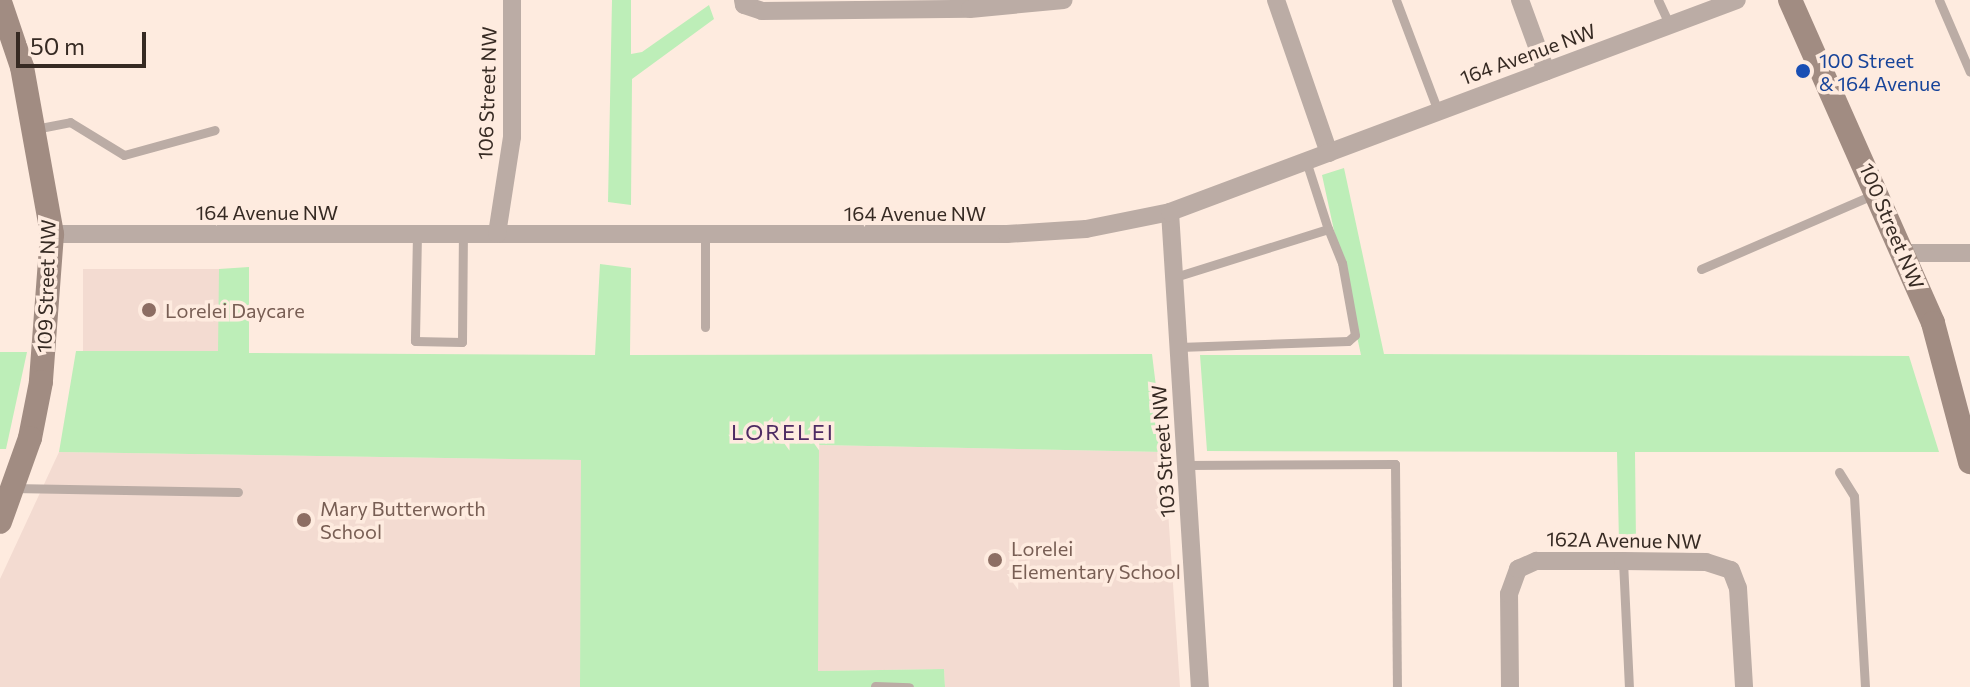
<!DOCTYPE html>
<style>
body{margin:0}
#map{position:relative;width:1970px;height:687px;overflow:hidden;background:#feebdf;font-family:Commissioner,sans-serif}
div>[style]{position:absolute}
[style*='--x']{left:calc(var(--x)*1px);top:calc(var(--y)*1px);width:calc(var(--w)*1px);rotate:calc(var(--a)*1deg)}
.education>*{inset:0;background:#f3dbd1;transform-origin:0 0}
.green>*{inset:0;background:#bdeeb8}
.lane>*{height:9px;margin:-4.5px;padding:0 4.5px;transform-origin:4.5px;border-radius:4.5px;background:#bbaca5}
.street>*{height:18px;margin:-9px;padding:0 9px;transform-origin:9px;border-radius:9px;background:#bbaca5}
.secondary>*{height:24px;margin:-12px;padding:0 12px;transform-origin:12px;border-radius:12px;background:#a18c82}
.dots>*{width:22px;height:22px;translate:-50% -50%;box-sizing:border-box;border:4px solid #feebdf;border-radius:50%}
span{translate:-50% -50%;white-space:nowrap;text-align:center;line-height:1.15;-webkit-text-stroke:7px #feebdf;paint-order:stroke}
.street-label{font-size:20px;color:#362a23}
.transit-label{font-size:20px;color:#164399}
.left{translate:0 -50%;text-align:left}
.education-label{font-size:20px;color:#785e54}
.neighbourhood-label{font-size:22px;color:#4e2b63;letter-spacing:2px}
.scale{position:absolute;left:16px;top:32px;width:130px;height:36px;box-sizing:border-box;border:4px solid #362a23;border-top:0;padding-left:10px;font-size:24px;line-height:28px;white-space:nowrap;color:#362a23;-webkit-text-stroke:6px #feebdf;paint-order:stroke}
</style>
<div id="map">
<div class="education">
<i style="left:83px;top:269px;width:136px;height:82px"></i>
<i style="clip-path:polygon(818px 445px,1164px 452px,1180px 687px,945px 687px,944px 669px,817px 671px)"></i>
<i style="clip-path:polygon(59px 452px,582px 460px,580px 687px,0 687px,0 579px)"></i>
</div>
<div class="green">
<i style="clip-path:polygon(612px 0,631px 0,631px 54px,642px 52px,709px 5px,714px 19px,632px 79px,631px 205px,608px 202px)"></i>
<i style="clip-path:polygon(1344px 168px,1384px 354px,1909px 356px,1939px 452px,1635px 452px,1636px 543px,1619px 542px,1617px 452px,1207px 451px,1200px 355px,1361px 355px,1322px 175px)"></i>
<i style="clip-path:polygon(600px 264px,631px 268px,630px 355px,1152px 354px,1164px 452px,819px 445px,818px 671px,944px 669px,945px 687px,580px 687px,581px 460px,59px 452px,76px 351px,218px 351px,219px 269px,249px 267px,249px 353px,595px 355px)"></i>
<i style="clip-path:polygon(0 352px,27px 352px,6px 449px,0 449px)"></i>
</div>
<div class="lane">
<i style="--x:1396;--y:0;--w:119;--a:69.3"></i>
<i style="--x:1658;--y:0;--w:29;--a:65"></i>
<i style="--x:1939;--y:0;--w:78;--a:66.7"></i>
<i style="--x:35;--y:129;--w:36;--a:-11"></i>
<i style="--x:70;--y:122;--w:63;--a:31.4"></i>
<i style="--x:124;--y:155;--w:94;--a:-15.4"></i>
<i style="--x:417;--y:234;--w:107;--a:91.1"></i>
<i style="--x:415;--y:341;--w:47;--a:1.2"></i>
<i style="--x:462;--y:342;--w:108;--a:-89.5"></i>
<i style="--x:1701;--y:269;--w:189;--a:-23.3"></i>
<i style="--x:1175;--y:277;--w:160;--a:-17.4"></i>
<i style="--x:1328;--y:229;--w:71;--a:-107.9"></i>
<i style="--x:705;--y:327;--w:92;--a:-90"></i>
<i style="--x:1179;--y:347;--w:169;--a:-2"></i>
<i style="--x:1348;--y:341;--w:9;--a:-41"></i>
<i style="--x:1355;--y:335;--w:73;--a:-100.2"></i>
<i style="--x:1342;--y:263;--w:37;--a:-112"></i>
<i style="--x:1186;--y:465;--w:209;--a:-0.3"></i>
<i style="--x:1395;--y:464;--w:223;--a:89.5"></i>
<i style="--x:1839;--y:472;--w:28;--a:58"></i>
<i style="--x:1854;--y:496;--w:191;--a:86.7"></i>
<i style="--x:12;--y:488;--w:226;--a:1"></i>
<i style="--x:1623;--y:561;--w:126;--a:87.3"></i>
<i style="--x:875;--y:686;--w:34;--a:2"></i>
</div>
<div class="street">
<i style="--x:743;--y:0;--w:5;--a:79"></i>
<i style="--x:744;--y:5;--w:19;--a:18"></i>
<i style="--x:762;--y:11;--w:208;--a:-0.6"></i>
<i style="--x:970;--y:9;--w:94;--a:-5.5"></i>
<i style="--x:1276;--y:0;--w:162;--a:70.9"></i>
<i style="--x:1520;--y:0;--w:76;--a:69.9"></i>
<i style="--x:1170;--y:212;--w:476;--a:86.4"></i>
<i style="--x:52;--y:234;--w:955;--a:0"></i>
<i style="--x:1007;--y:234;--w:79;--a:-3.6"></i>
<i style="--x:1086;--y:229;--w:86;--a:-11.4"></i>
<i style="--x:1170;--y:212;--w:605;--a:-20.5"></i>
<i style="--x:497;--y:234;--w:98;--a:-81.2"></i>
<i style="--x:512;--y:137;--w:137;--a:-90"></i>
<i style="--x:1905;--y:253;--w:65;--a:0"></i>
<i style="--x:1510;--y:687;--w:93;--a:-90.6"></i>
<i style="--x:1509;--y:594;--w:27;--a:-70"></i>
<i style="--x:1518;--y:569;--w:20;--a:-24"></i>
<i style="--x:1536;--y:561;--w:87;--a:0"></i>
<i style="--x:1623;--y:561;--w:83;--a:0.7"></i>
<i style="--x:1706;--y:562;--w:26;--a:18"></i>
<i style="--x:1731;--y:570;--w:19;--a:69"></i>
<i style="--x:1738;--y:588;--w:99;--a:86.5"></i>
</div>
<div class="secondary">
<i style="--x:1790;--y:0;--w:353;--a:66.1"></i>
<i style="--x:1933;--y:323;--w:144;--a:75.1"></i>
<i style="--x:0;--y:2;--w:69;--a:71.3"></i>
<i style="--x:22;--y:67;--w:170;--a:79.8"></i>
<i style="--x:52;--y:234;--w:148;--a:94.3"></i>
<i style="--x:41;--y:382;--w:57;--a:101.1"></i>
<i style="--x:30;--y:438;--w:89;--a:109.7"></i>
</div>
<div class="dots">
<i style="left:1803px;top:71px;background:#1a4fb4"></i>
<i style="left:149px;top:310px;background:#8d6e63"></i>
<i style="left:304px;top:520px;background:#8d6e63"></i>
<i style="left:995px;top:560px;background:#8d6e63"></i>
</div>
<div class="street-label">
<span style="left:1528px;top:54px;rotate:-20deg">164 Avenue NW</span>
<span style="left:487px;top:93px;rotate:-88deg">106 Street NW</span>
<span style="left:267px;top:212px">164 Avenue NW</span>
<span style="left:915px;top:213px">164 Avenue NW</span>
<span style="left:1892px;top:226px;rotate:67deg">100 Street NW</span>
<span style="left:46px;top:286px;rotate:-88deg">109 Street NW</span>
<span style="left:1163px;top:451px;rotate:-94deg">103 Street NW</span>
<span style="left:1624px;top:540px;rotate:1deg">162A Avenue NW</span>
</div>
<div class="transit-label">
<span class="left" style="left:1819px;top:72px">100 Street<br>&amp; 164 Avenue</span>
</div>
<div class="education-label">
<span class="left" style="left:165px;top:310px">Lorelei Daycare</span>
<span class="left" style="left:320px;top:520px">Mary Butterworth<br>School</span>
<span class="left" style="left:1011px;top:560px">Lorelei<br>Elementary School</span>
</div>
<div class="neighbourhood-label">
<span style="left:783px;top:432px">LORELEI</span>
</div>
<div class="scale">50 m</div>
</div>
